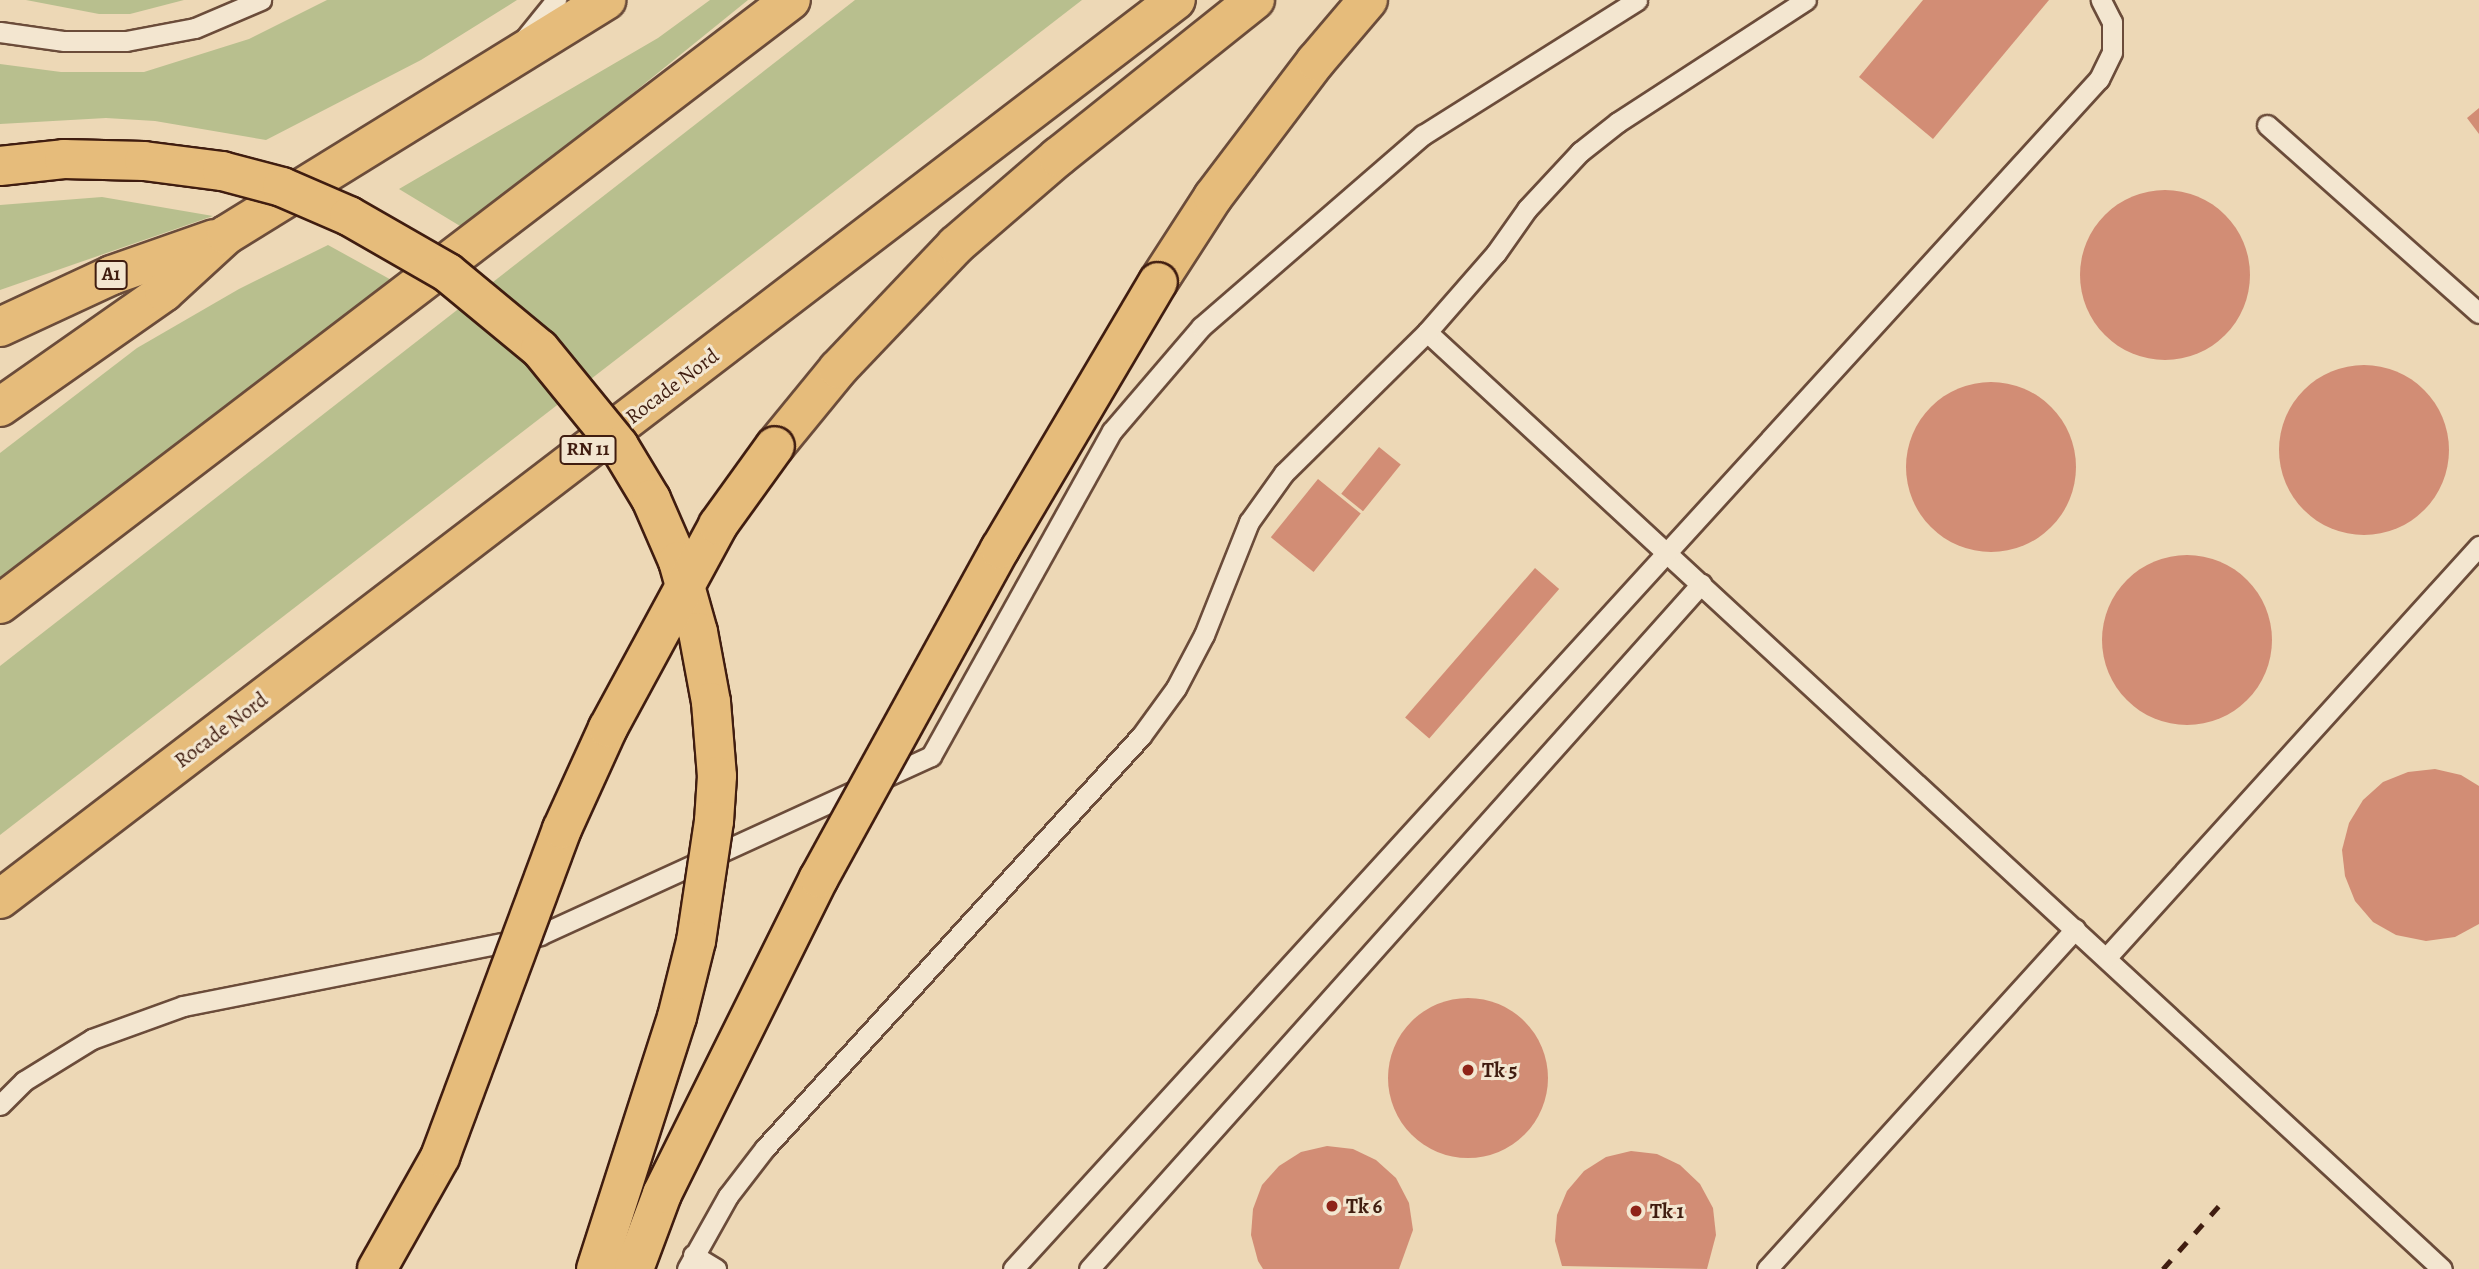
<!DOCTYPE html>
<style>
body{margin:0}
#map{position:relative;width:2479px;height:1269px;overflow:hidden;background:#edd8b6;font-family:Alegreya,serif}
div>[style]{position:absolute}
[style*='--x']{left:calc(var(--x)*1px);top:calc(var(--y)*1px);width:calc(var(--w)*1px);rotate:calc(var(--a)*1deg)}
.green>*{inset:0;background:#b8bf8e}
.building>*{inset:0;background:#d28d75;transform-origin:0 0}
.round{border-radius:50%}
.roads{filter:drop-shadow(2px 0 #6b4c3a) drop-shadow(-2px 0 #6b4c3a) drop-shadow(0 2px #6b4c3a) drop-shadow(0 -2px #6b4c3a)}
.service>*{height:19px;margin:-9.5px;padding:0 9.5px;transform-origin:9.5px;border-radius:9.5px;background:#f3e6d0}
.motorway>*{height:38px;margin:-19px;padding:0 19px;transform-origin:19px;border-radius:19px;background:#e6bc7b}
.rail>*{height:5px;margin-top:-2.5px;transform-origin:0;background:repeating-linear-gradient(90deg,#401d10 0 12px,transparent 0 24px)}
.bridges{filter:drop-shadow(2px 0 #401d10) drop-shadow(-2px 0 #401d10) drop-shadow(0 2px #401d10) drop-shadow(0 -2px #401d10)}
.motorway-bridge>*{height:38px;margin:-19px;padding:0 19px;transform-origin:19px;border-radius:19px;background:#e6bc7b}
.dots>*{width:19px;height:19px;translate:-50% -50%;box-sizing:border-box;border:4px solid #f3e6d0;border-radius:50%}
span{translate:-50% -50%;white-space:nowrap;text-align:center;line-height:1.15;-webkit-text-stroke:6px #f3e6d0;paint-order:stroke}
.shield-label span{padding:2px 5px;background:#f3e6d0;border:2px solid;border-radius:5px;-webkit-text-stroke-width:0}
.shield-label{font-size:19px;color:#401d10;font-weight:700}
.street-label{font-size:21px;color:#401d10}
.poi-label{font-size:21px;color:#401d10;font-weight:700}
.left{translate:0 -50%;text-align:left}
</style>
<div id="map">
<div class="green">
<i style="clip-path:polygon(26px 0,184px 0,130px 14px,99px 14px)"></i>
<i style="clip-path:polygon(327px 0,517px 0,421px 60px,266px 140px,155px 121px,106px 118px,0 124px,0 64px,61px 72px,144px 72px,249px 39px)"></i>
<i style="clip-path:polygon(710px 0,748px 0,465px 229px,399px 189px,658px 38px)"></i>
<i style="clip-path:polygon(855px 0,1082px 0,0 835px,0 666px)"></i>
<i style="clip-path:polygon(102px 197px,213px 216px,0 290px,0 205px)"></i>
<i style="clip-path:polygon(328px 245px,395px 282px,0 580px,0 453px,137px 348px,239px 289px)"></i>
</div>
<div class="building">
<i style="clip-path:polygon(1923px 0,2049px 0,1933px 139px,1859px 77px)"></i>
<i style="clip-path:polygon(2479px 108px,2479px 134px,2467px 118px)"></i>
<i class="round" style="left:2080px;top:190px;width:170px;height:170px"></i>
<i class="round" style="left:2279px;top:365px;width:170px;height:170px"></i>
<i class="round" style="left:1906px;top:382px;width:170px;height:170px"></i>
<i style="left:1379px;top:447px;width:28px;height:60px;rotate:39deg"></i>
<i style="left:1318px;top:479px;width:55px;height:75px;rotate:39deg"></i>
<i class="round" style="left:2102px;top:555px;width:170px;height:170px"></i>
<i style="left:1535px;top:568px;width:32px;height:198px;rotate:41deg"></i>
<i style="clip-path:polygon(2435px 769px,2461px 775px,2479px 786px,2479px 924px,2455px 937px,2426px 941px,2396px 935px,2373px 922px,2355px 901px,2345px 876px,2342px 850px,2349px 823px,2363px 800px,2383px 782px,2408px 772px)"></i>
<i class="round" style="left:1388px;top:998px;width:160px;height:160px"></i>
<i style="clip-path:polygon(1327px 1146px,1353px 1149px,1376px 1160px,1396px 1178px,1409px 1203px,1413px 1230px,1399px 1269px,1263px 1269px,1258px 1261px,1251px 1235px,1253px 1209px,1262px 1185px,1279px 1166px,1301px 1152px)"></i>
<i style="clip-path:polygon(1631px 1151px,1657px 1154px,1680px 1165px,1700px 1184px,1713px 1208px,1716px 1235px,1707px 1269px,1562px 1266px,1555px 1241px,1557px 1215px,1567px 1191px,1584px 1171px,1606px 1157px)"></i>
</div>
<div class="roads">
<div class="service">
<i style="--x:0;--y:32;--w:65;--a:8"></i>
<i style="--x:64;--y:41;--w:62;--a:0"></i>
<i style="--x:126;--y:41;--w:70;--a:-10.7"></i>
<i style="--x:195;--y:28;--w:72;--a:-23"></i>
<i style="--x:526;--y:37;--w:48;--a:-51"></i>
<i style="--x:2267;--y:125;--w:283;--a:41.6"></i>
<i style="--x:1427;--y:332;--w:1381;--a:42.71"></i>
<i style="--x:2106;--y:958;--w:556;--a:-47.84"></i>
<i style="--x:0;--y:1105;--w:34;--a:-45"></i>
<i style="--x:24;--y:1081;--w:80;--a:-31.7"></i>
<i style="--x:92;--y:1039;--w:97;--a:-19.9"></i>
<i style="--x:183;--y:1006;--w:364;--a:-11.2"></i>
<i style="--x:540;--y:935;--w:430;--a:-24.6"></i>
<i style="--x:931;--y:756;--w:372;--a:-60.9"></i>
<i style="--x:1112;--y:431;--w:137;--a:-49.4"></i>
<i style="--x:1201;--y:327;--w:294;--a:-40.9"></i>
<i style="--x:1423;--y:135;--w:253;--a:-32.2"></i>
<i style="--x:693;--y:1255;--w:27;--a:31"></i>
<i style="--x:687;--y:1269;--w:84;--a:-60.7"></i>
<i style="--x:728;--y:1196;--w:61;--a:-52.4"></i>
<i style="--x:765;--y:1148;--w:558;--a:-47.62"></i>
<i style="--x:1141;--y:736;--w:59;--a:-53.9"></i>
<i style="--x:1176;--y:688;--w:60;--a:-62.2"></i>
<i style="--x:1204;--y:635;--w:122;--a:-68.3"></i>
<i style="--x:1249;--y:522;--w:60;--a:-54.5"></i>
<i style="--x:1284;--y:473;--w:201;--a:-44.6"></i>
<i style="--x:1427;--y:332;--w:105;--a:-48.9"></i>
<i style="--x:1496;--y:253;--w:54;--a:-54.8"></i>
<i style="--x:1527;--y:209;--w:78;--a:-47.1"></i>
<i style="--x:1580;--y:152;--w:48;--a:-38.3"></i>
<i style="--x:1618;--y:122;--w:224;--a:-33"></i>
<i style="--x:1013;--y:1269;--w:1611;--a:-47.62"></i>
<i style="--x:2099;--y:79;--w:30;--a:-64"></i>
<i style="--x:2112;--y:52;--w:30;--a:-90"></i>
<i style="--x:2112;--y:22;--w:25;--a:-117"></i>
<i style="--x:1089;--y:1269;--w:919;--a:-48.22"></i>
<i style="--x:1767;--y:1269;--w:459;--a:-47.8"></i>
</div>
<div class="motorway">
<i style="--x:1158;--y:282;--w:101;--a:-57.1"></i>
<i style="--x:1213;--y:197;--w:171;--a:-52.9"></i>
<i style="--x:1316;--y:61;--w:80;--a:-49.6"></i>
<i style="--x:0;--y:327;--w:123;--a:-24.9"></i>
<i style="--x:112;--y:275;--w:108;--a:-19.4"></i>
<i style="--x:0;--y:407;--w:200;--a:-35"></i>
<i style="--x:164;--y:292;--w:84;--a:-42.6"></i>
<i style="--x:226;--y:235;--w:447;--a:-31.7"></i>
<i style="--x:775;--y:446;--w:99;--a:-50.7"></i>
<i style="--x:838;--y:369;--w:171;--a:-46.4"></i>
<i style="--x:956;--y:245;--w:135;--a:-40.8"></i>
<i style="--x:1058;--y:157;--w:252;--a:-38.6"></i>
<i style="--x:0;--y:604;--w:995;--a:-37.37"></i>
<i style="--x:0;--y:899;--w:1480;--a:-37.4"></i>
</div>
</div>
<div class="rail">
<i style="--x:2163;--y:1269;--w:92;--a:-48.5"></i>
</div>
<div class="bridges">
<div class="motorway-bridge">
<i style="--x:0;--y:166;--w:64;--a:-6.2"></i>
<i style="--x:64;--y:159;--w:80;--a:1.4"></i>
<i style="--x:144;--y:161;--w:79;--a:7.3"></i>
<i style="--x:222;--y:171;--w:62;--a:14.9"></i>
<i style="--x:282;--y:187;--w:73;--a:23.4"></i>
<i style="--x:349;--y:216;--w:114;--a:29.9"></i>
<i style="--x:448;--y:273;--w:119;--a:39.6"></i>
<i style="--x:540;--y:349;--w:125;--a:50.8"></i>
<i style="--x:619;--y:446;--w:62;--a:58.9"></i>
<i style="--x:651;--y:499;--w:68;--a:66.5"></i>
<i style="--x:678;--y:561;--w:74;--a:74.3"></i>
<i style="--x:698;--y:632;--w:71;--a:79.5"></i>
<i style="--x:711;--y:702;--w:74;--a:85.4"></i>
<i style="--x:717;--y:776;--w:45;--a:93.8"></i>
<i style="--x:714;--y:821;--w:121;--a:98.5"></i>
<i style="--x:696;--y:941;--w:78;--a:104"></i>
<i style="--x:677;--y:1017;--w:265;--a:107.8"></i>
<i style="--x:377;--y:1269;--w:129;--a:-60.6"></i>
<i style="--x:440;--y:1157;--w:350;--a:-69.6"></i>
<i style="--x:562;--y:829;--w:111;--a:-65.5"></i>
<i style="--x:608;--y:728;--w:231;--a:-61.5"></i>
<i style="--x:718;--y:525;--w:97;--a:-54.2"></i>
<i style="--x:634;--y:1269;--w:80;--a:-69.5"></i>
<i style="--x:662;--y:1194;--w:353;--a:-63.6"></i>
<i style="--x:819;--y:878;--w:376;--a:-61.2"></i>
<i style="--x:1000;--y:549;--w:310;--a:-59.4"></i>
</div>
</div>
<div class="dots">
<i style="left:1468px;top:1070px;background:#8f2418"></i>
<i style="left:1332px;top:1206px;background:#8f2418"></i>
<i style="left:1636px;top:1211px;background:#8f2418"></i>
</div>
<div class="shield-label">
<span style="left:111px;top:275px">A1</span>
<span style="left:588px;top:450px">RN 11</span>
</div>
<div class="street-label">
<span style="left:672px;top:386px;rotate:-37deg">Rocade Nord</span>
<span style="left:221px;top:730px;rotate:-37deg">Rocade Nord</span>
</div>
<div class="poi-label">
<span class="left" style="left:1482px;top:1070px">Tk 5</span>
<span class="left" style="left:1346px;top:1206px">Tk 6</span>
<span class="left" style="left:1650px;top:1211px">Tk 1</span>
</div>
</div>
